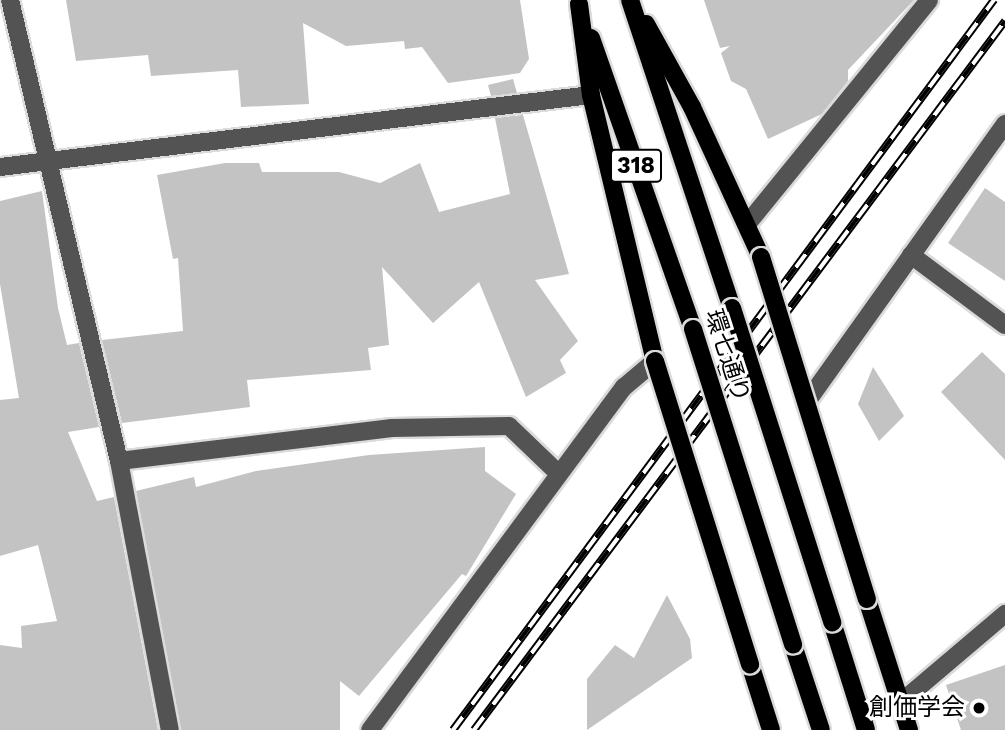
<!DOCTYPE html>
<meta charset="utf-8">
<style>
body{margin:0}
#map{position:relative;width:1005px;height:730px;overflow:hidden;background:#fff;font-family:"Work Sans","Noto Sans JP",sans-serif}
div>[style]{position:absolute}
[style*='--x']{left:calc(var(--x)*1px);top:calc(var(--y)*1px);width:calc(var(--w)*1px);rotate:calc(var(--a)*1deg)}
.building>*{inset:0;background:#c3c3c3}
.roads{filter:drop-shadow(2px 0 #dbdbdb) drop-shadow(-2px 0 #dbdbdb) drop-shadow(0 2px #dbdbdb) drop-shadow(0 -2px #dbdbdb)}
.minor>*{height:18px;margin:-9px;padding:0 9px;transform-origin:9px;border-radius:9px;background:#535353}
.major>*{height:18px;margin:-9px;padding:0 9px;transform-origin:9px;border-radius:9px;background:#000}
.rail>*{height:8px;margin-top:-4px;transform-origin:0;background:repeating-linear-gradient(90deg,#fff 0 16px,#000 0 32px);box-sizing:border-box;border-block:2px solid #000}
.bridges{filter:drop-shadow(2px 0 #dbdbdb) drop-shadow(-2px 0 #dbdbdb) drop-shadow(0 2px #dbdbdb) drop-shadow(0 -2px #dbdbdb)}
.major-bridge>*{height:18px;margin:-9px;padding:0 9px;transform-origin:9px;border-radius:9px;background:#000}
.dots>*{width:19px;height:19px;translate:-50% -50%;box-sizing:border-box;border:4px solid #fff;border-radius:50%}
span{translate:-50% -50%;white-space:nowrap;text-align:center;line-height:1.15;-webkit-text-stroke:6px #fff;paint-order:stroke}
.shield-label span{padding:2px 5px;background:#fff;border:2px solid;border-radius:5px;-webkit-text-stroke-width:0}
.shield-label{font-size:23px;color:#000;font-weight:700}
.street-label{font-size:24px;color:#000}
.poi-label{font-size:24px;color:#000}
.right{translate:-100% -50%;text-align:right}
</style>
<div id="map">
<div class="building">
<i style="clip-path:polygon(66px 0,520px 0,529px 59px,520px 73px,448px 83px,422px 47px,405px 49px,404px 41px,346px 46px,303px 23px,309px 104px,241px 107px,238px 70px,151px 76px,148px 55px,76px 61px)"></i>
<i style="clip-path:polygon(704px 0,914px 0,848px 70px,848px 81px,822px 114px,768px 139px,746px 89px,731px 81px,721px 53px,730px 46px,720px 48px)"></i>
<i style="clip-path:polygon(513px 79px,517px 93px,491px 96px,488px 85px)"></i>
<i style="clip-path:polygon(523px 115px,569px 274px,535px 280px,578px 341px,560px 360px,566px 373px,526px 397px,479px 282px,433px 323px,382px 267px,389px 345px,368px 348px,371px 370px,247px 380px,250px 407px,122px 423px,102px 340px,183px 331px,178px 258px,173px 259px,157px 175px,225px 163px,259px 163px,262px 172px,339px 172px,380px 183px,420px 163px,439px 212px,510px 194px,495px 118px)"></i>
<i style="clip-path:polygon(985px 188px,1005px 202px,1005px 281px,948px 243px)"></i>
<i style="clip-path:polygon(42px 191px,58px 308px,67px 345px,79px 343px,99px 427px,68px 432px,97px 501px,114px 497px,158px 730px,0 730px,0 645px,22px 648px,21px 626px,57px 621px,38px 545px,0 556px,0 400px,19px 398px,0 284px,0 201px)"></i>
<i style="clip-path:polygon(982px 352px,1005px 374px,1005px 460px,941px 392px)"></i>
<i style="clip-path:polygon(873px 367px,904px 416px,879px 441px,858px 404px)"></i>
<i style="clip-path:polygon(485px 447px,485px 471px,516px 494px,466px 576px,462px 574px,359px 696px,340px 681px,340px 730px,181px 730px,136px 491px,194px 477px,196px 487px,256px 471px,369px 455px)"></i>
<i style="clip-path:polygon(667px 595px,690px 639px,692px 658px,587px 730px,587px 679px,615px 645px,634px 658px)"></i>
<i style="clip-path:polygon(1005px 665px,1005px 730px,961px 730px,946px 685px)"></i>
</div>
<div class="roads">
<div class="minor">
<i style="--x:10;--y:0;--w:474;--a:76.7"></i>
<i style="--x:119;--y:461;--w:274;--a:79.3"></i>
<i style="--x:0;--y:167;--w:595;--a:-6.95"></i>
<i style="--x:748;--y:223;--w:287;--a:-50.9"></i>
<i style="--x:911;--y:255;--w:117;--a:36.7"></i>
<i style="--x:806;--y:403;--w:343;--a:-54.5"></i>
<i style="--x:119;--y:461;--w:275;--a:-6.9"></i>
<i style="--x:392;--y:428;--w:117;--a:-1"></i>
<i style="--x:509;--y:426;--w:69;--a:43.8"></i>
<i style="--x:900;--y:703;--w:138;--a:-40.3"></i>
<i style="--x:370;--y:730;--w:427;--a:-53.5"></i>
<i style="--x:624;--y:387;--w:40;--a:-40"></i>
</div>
<div class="major">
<i style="--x:630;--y:0;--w:324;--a:71.7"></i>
<i style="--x:579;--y:4;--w:92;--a:82.5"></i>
<i style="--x:591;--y:95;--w:274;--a:76.5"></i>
<i style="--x:646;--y:24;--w:95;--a:61"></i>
<i style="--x:692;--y:107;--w:165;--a:65.3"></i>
<i style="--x:591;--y:38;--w:308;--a:70.7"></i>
<i style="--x:867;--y:599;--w:138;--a:72.2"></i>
<i style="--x:832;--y:622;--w:113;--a:72.5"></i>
<i style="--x:793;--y:645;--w:89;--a:71.8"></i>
<i style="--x:750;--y:664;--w:69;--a:72.3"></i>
</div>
</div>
<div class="rail">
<i style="--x:453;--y:730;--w:909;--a:-53.46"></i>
<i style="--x:474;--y:730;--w:886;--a:-53.17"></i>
</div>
<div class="bridges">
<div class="major-bridge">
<i style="--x:761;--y:257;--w:358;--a:72.8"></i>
<i style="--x:732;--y:308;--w:330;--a:72.3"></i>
<i style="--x:693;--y:329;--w:331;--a:72.4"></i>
<i style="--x:655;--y:361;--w:318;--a:72.6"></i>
</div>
</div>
<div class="dots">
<i style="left:979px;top:708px;background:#000"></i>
</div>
<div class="shield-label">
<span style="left:636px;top:166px">318</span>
</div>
<div class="street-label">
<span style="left:727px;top:356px;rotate:72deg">環七通り</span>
</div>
<div class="poi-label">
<span class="right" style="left:965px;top:708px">創価学会</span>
</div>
</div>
